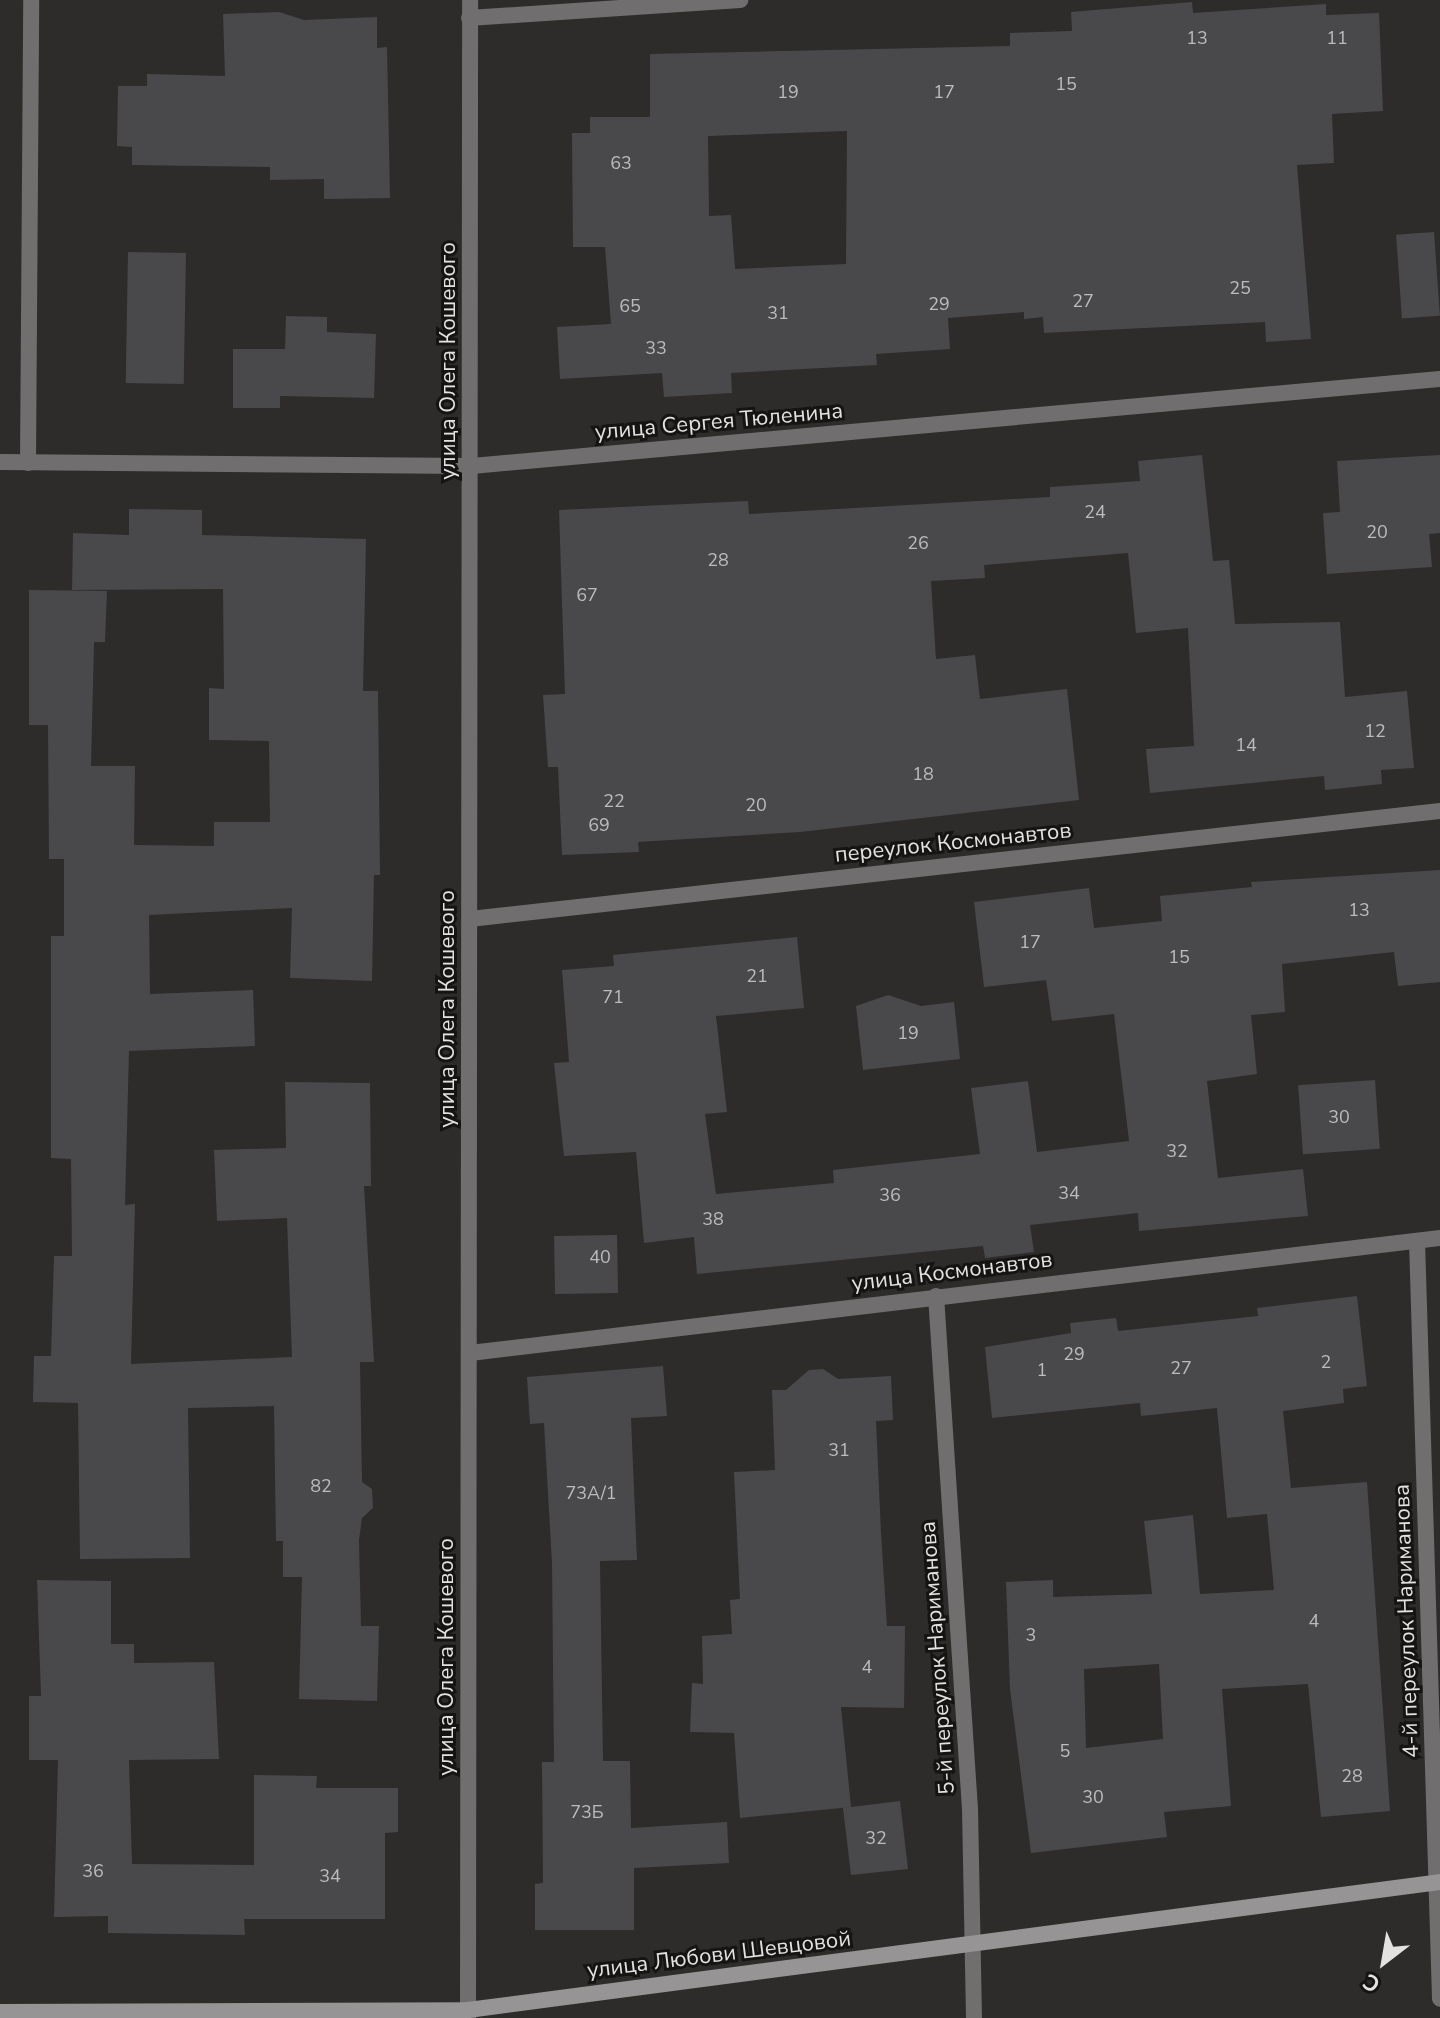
<!DOCTYPE html>
<meta charset="utf-8">
<style>
body{margin:0}
#map{position:relative;width:1440px;height:2018px;overflow:hidden;background:#2d2c2a;font-family:"Nunito Sans",sans-serif}
div>[style]{position:absolute}
[style*='--x']{left:calc(var(--x)*1px);top:calc(var(--y)*1px);width:calc(var(--w)*1px);rotate:calc(var(--a)*1deg)}
.building>*{inset:0;background:#49494c;transform-origin:0 0}
.street>*{height:16px;margin:-8px;padding:0 8px;transform-origin:8px;border-radius:8px;background:#706e6f}
.secondary>*{height:16px;margin:-8px;padding:0 8px;transform-origin:8px;border-radius:8px;background:#969494}
span{translate:-50% -50%;white-space:nowrap;text-align:center;line-height:1.15;-webkit-text-stroke:6px #151413;paint-order:stroke}
.number-label{font-size:18px;color:#bcbcbc}
.number-label span{-webkit-text-stroke-width:0}
.street-label{font-size:22px;color:#e3e2e1}
.north{position:absolute;left:1344px;top:1922px;width:80px;height:80px;-webkit-text-stroke:6px #151413;paint-order:stroke;rotate:211deg;font-size:22px;font-weight:700;line-height:32px;text-align:center;color:#e3e2e1}
.north::after{content:'';display:block;margin:auto;width:28px;height:36px;background:#e3e2e1;clip-path:polygon(50% 0,100% 100%,50% 72%,0 100%)}
</style>
<div id="map">
<div class="building">
<i style="clip-path:polygon(evenodd,1192px 2px,1193px 13px,1326px 4px,1326px 15px,1379px 13px,1383px 111px,1332px 114px,1334px 163px,1297px 165px,1311px 339px,1266px 342px,1265px 322px,1044px 333px,1043px 317px,1024px 319px,1024px 312px,948px 318px,950px 349px,876px 354px,877px 365px,731px 373px,732px 393px,664px 397px,662px 373px,560px 379px,557px 327px,611px 324px,605px 247px,573px 247px,572px 133px,590px 133px,590px 117px,650px 117px,650px 54px,1010px 46px,1010px 33px,1072px 31px,1071px 12px,1192px 2px,847px 131px,846px 264px,735px 269px,731px 215px,709px 216px,708px 136px,847px 131px)"></i>
<i style="clip-path:polygon(279px 12px,304px 20px,377px 17px,377px 48px,387px 47px,390px 198px,324px 199px,324px 179px,270px 180px,270px 167px,132px 165px,132px 147px,117px 146px,118px 86px,147px 86px,147px 74px,225px 76px,223px 14px)"></i>
<i style="left:1434px;top:232px;width:84px;height:38px;rotate:86deg"></i>
<i style="left:128px;top:252px;width:58px;height:131px;rotate:1deg"></i>
<i style="clip-path:polygon(286px 316px,327px 317px,327px 332px,376px 334px,374px 398px,280px 396px,280px 408px,233px 408px,233px 349px,285px 349px)"></i>
<i style="clip-path:polygon(1202px 455px,1213px 561px,1229px 560px,1235px 624px,1340px 622px,1345px 697px,1407px 691px,1414px 768px,1381px 770px,1382px 784px,1325px 790px,1324px 776px,1150px 793px,1146px 749px,1194px 746px,1188px 628px,1136px 633px,1128px 553px,984px 565px,985px 578px,931px 581px,936px 659px,975px 655px,980px 699px,1067px 689px,1079px 800px,800px 832px,638px 842px,639px 852px,562px 855px,558px 767px,548px 767px,543px 695px,565px 694px,559px 510px,748px 501px,749px 514px,1050px 497px,1050px 487px,1140px 481px,1138px 461px)"></i>
<i style="clip-path:polygon(1440px 455px,1440px 533px,1429px 534px,1432px 567px,1327px 574px,1323px 513px,1340px 512px,1337px 461px)"></i>
<i style="clip-path:polygon(129px 509px,202px 510px,202px 535px,366px 539px,363px 691px,378px 691px,380px 875px,374px 875px,372px 981px,290px 978px,292px 908px,149px 915px,150px 994px,253px 990px,255px 1046px,129px 1051px,125px 1205px,135px 1204px,131px 1364px,292px 1357px,287px 1218px,217px 1221px,214px 1150px,286px 1148px,285px 1082px,370px 1083px,371px 1186px,364px 1186px,374px 1362px,360px 1362px,362px 1482px,372px 1489px,373px 1508px,362px 1518px,359px 1540px,361px 1626px,379px 1626px,377px 1701px,299px 1699px,302px 1577px,283px 1577px,283px 1541px,276px 1541px,274px 1406px,188px 1408px,190px 1558px,80px 1559px,78px 1403px,33px 1402px,34px 1356px,51px 1356px,54px 1256px,72px 1256px,71px 1159px,51px 1158px,51px 936px,64px 936px,64px 859px,49px 859px,48px 725px,29px 725px,29px 590px,107px 591px,105px 642px,94px 642px,91px 766px,135px 766px,134px 845px,214px 846px,214px 822px,270px 822px,269px 741px,209px 740px,209px 688px,224px 689px,223px 589px,72px 590px,73px 533px,129px 535px)"></i>
<i style="clip-path:polygon(1440px 870px,1440px 982px,1398px 986px,1394px 952px,1282px 964px,1285px 1012px,1251px 1015px,1257px 1074px,1207px 1081px,1218px 1178px,1303px 1169px,1308px 1216px,1139px 1231px,1138px 1213px,1030px 1225px,1034px 1252px,985px 1258px,983px 1246px,697px 1274px,694px 1237px,644px 1243px,636px 1152px,564px 1156px,554px 1063px,569px 1062px,562px 970px,614px 966px,613px 955px,797px 937px,804px 1008px,716px 1016px,727px 1112px,705px 1114px,716px 1194px,834px 1183px,833px 1170px,980px 1154px,971px 1088px,1028px 1081px,1037px 1152px,1129px 1141px,1114px 1014px,1052px 1021px,1046px 980px,984px 987px,974px 902px,1089px 888px,1094px 928px,1162px 921px,1160px 896px,1252px 887px,1251px 882px)"></i>
<i style="clip-path:polygon(888px 995px,921px 1006px,954px 1002px,960px 1059px,863px 1070px,856px 1006px)"></i>
<i style="left:1375px;top:1080px;width:69px;height:77px;rotate:86deg"></i>
<i style="left:617px;top:1235px;width:58px;height:63px;rotate:89deg"></i>
<i style="clip-path:polygon(evenodd,1357px 1296px,1367px 1386px,1343px 1389px,1344px 1403px,1283px 1411px,1291px 1488px,1367px 1482px,1390px 1811px,1321px 1817px,1308px 1684px,1222px 1689px,1231px 1806px,1164px 1812px,1167px 1837px,1031px 1853px,1010px 1689px,1006px 1582px,1053px 1580px,1053px 1597px,1152px 1594px,1144px 1521px,1193px 1515px,1200px 1594px,1274px 1590px,1267px 1514px,1227px 1518px,1217px 1408px,1141px 1416px,1140px 1403px,992px 1418px,985px 1347px,1071px 1333px,1070px 1323px,1116px 1318px,1118px 1331px,1258px 1316px,1257px 1308px,1357px 1296px,1159px 1664px,1163px 1739px,1086px 1748px,1084px 1669px,1159px 1664px)"></i>
<i style="clip-path:polygon(663px 1366px,667px 1416px,631px 1418px,637px 1560px,600px 1561px,603px 1761px,630px 1761px,631px 1828px,727px 1822px,729px 1863px,634px 1868px,634px 1930px,535px 1930px,535px 1884px,543px 1883px,542px 1762px,554px 1762px,552px 1563px,544px 1423px,530px 1424px,527px 1377px)"></i>
<i style="clip-path:polygon(823px 1369px,838px 1379px,891px 1376px,893px 1420px,876px 1421px,881px 1533px,887px 1626px,905px 1626px,904px 1708px,841px 1707px,851px 1807px,900px 1801px,908px 1869px,851px 1875px,843px 1808px,851px 1807px,740px 1818px,734px 1733px,690px 1732px,692px 1683px,703px 1684px,702px 1636px,732px 1634px,730px 1600px,740px 1599px,734px 1472px,775px 1470px,772px 1390px,786px 1390px,809px 1370px)"></i>
<i style="clip-path:polygon(37px 1580px,111px 1581px,111px 1644px,134px 1644px,134px 1663px,214px 1662px,219px 1759px,129px 1760px,132px 1864px,254px 1865px,254px 1775px,317px 1776px,316px 1788px,398px 1788px,398px 1832px,385px 1833px,385px 1919px,244px 1919px,245px 1935px,108px 1933px,108px 1916px,54px 1917px,58px 1760px,29px 1760px,29px 1696px,41px 1696px)"></i>
</div>
<div class="street">
<i style="--x:469;--y:18;--w:272;--a:-3.8"></i>
<i style="--x:0;--y:462;--w:472;--a:0.5"></i>
<i style="--x:472;--y:466;--w:972;--a:-5.14"></i>
<i style="--x:28;--y:463;--w:463;--a:-89.6"></i>
<i style="--x:470;--y:919;--w:976;--a:-6.35"></i>
<i style="--x:1417;--y:1241;--w:758;--a:88.26"></i>
<i style="--x:936;--y:1296;--w:514;--a:86.21"></i>
<i style="--x:970;--y:1809;--w:209;--a:88.9"></i>
<i style="--x:470;--y:1353;--w:977;--a:-6.76"></i>
<i style="--x:468;--y:2018;--w:2018;--a:-89.94"></i>
</div>
<div class="secondary">
<i style="--x:0;--y:2012;--w:468;--a:-0.2"></i>
<i style="--x:468;--y:2010;--w:980;--a:-7.5"></i>
</div>
<div class="number-label">
<span style="left:1197px;top:38px">13</span>
<span style="left:1337px;top:38px">11</span>
<span style="left:1066px;top:84px">15</span>
<span style="left:788px;top:92px">19</span>
<span style="left:944px;top:92px">17</span>
<span style="left:621px;top:163px">63</span>
<span style="left:1240px;top:288px">25</span>
<span style="left:1083px;top:301px">27</span>
<span style="left:939px;top:304px">29</span>
<span style="left:630px;top:306px">65</span>
<span style="left:778px;top:313px">31</span>
<span style="left:656px;top:348px">33</span>
<span style="left:1095px;top:512px">24</span>
<span style="left:1377px;top:532px">20</span>
<span style="left:918px;top:543px">26</span>
<span style="left:718px;top:560px">28</span>
<span style="left:587px;top:595px">67</span>
<span style="left:1375px;top:731px">12</span>
<span style="left:1246px;top:745px">14</span>
<span style="left:923px;top:774px">18</span>
<span style="left:614px;top:801px">22</span>
<span style="left:756px;top:805px">20</span>
<span style="left:599px;top:825px">69</span>
<span style="left:1359px;top:910px">13</span>
<span style="left:1030px;top:942px">17</span>
<span style="left:1179px;top:957px">15</span>
<span style="left:757px;top:976px">21</span>
<span style="left:613px;top:997px">71</span>
<span style="left:908px;top:1033px">19</span>
<span style="left:1339px;top:1117px">30</span>
<span style="left:1177px;top:1151px">32</span>
<span style="left:1069px;top:1193px">34</span>
<span style="left:890px;top:1195px">36</span>
<span style="left:713px;top:1219px">38</span>
<span style="left:600px;top:1257px">40</span>
<span style="left:1074px;top:1354px">29</span>
<span style="left:1326px;top:1362px">2</span>
<span style="left:1181px;top:1368px">27</span>
<span style="left:1042px;top:1370px">1</span>
<span style="left:839px;top:1450px">31</span>
<span style="left:321px;top:1486px">82</span>
<span style="left:591px;top:1493px">73А/1</span>
<span style="left:1314px;top:1621px">4</span>
<span style="left:1031px;top:1635px">3</span>
<span style="left:867px;top:1667px">4</span>
<span style="left:1065px;top:1751px">5</span>
<span style="left:1352px;top:1776px">28</span>
<span style="left:1093px;top:1797px">30</span>
<span style="left:587px;top:1812px">73Б</span>
<span style="left:876px;top:1838px">32</span>
<span style="left:93px;top:1871px">36</span>
<span style="left:330px;top:1876px">34</span>
</div>
<div class="street-label">
<span style="left:449px;top:361px;rotate:-90deg">улица Олега Кошевого</span>
<span style="left:719px;top:422px;rotate:-5deg">улица Сергея Тюленина</span>
<span style="left:953px;top:843px;rotate:-6deg">переулок Космонавтов</span>
<span style="left:448px;top:1009px;rotate:-90deg">улица Олега Кошевого</span>
<span style="left:952px;top:1272px;rotate:-7deg">улица Космонавтов</span>
<span style="left:1407px;top:1621px;rotate:-92deg">4-й переулок Нариманова</span>
<span style="left:447px;top:1657px;rotate:-90deg">улица Олега Кошевого</span>
<span style="left:938px;top:1658px;rotate:-94deg">5-й переулок Нариманова</span>
<span style="left:719px;top:1955px;rotate:-7deg">улица Любови Шевцовой</span>
</div>
<div class="north">С</div>
</div>
